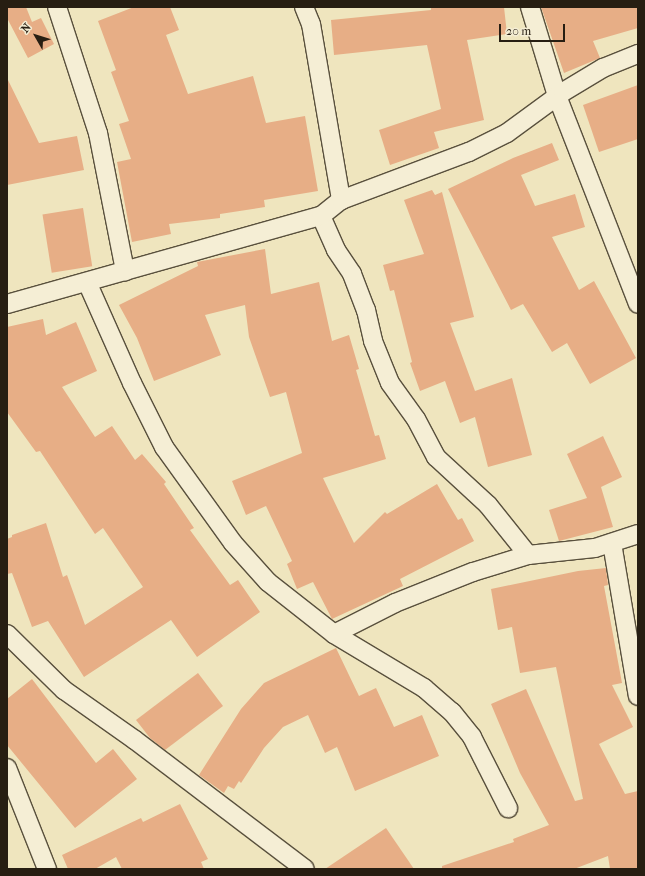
<!DOCTYPE html>
<style>
body{margin:0}
#map{position:relative;width:645px;height:876px;overflow:hidden;background:#efe5be;font-family:"IM FELL French Canon",serif}
div>[style]{position:absolute}
[style*='--x']{left:calc(var(--x)*1px);top:calc(var(--y)*1px);width:calc(var(--w)*1px);rotate:calc(var(--a)*1deg)}
.building>*{inset:0;background:#e7ae86;transform-origin:0 0}
.roads{filter:drop-shadow(1px 0 #59503d) drop-shadow(-1px 0 #59503d) drop-shadow(0 1px #59503d) drop-shadow(0 -1px #59503d)}
.minor>*{height:18px;margin:-9px;padding:0 9px;transform-origin:9px;border-radius:9px;background:#f5eed5}
span{translate:-50% -50%;white-space:nowrap;text-align:center;line-height:1.15;-webkit-text-stroke:3px #f5eed5;paint-order:stroke}
.frame{position:absolute;inset:0;border:8px solid #271e12;pointer-events:none}
.north{position:absolute;left:16px;top:16px;width:40px;height:40px;-webkit-text-stroke:3px #f5eed5;paint-order:stroke;rotate:309deg;font-size:11px;font-weight:700;line-height:16px;text-align:center;color:#271e12}
.north::after{content:'';display:block;margin:auto;width:14px;height:18px;background:#271e12;clip-path:polygon(50% 0,100% 100%,50% 72%,0 100%)}
.scale{position:absolute;left:499px;top:24px;width:66px;height:18px;box-sizing:border-box;border:2px solid #271e12;border-top:0;padding-left:5px;font-size:12px;line-height:14px;white-space:nowrap;color:#271e12;-webkit-text-stroke:3px #f5eed5;paint-order:stroke}
</style>
<div id="map">
<div class="building">
<i style="clip-path:polygon(7px 7px,26px 7px,32px 22px,41px 18px,54px 44px,28px 58px,7px 18px)"></i>
<i style="clip-path:polygon(134px 7px,170px 7px,179px 30px,166px 35px,188px 94px,253px 76px,266px 123px,305px 116px,318px 191px,264px 200px,265px 207px,220px 214px,220px 218px,169px 224px,171px 234px,132px 242px,117px 162px,131px 159px,119px 124px,129px 121px,111px 72px,116px 70px,98px 21px)"></i>
<i style="clip-path:polygon(431px 7px,504px 7px,507px 34px,467px 40px,484px 120px,434px 132px,439px 148px,390px 165px,379px 130px,441px 109px,427px 45px,334px 55px,331px 20px,431px 10px)"></i>
<i style="clip-path:polygon(541px 7px,638px 7px,638px 28px,593px 41px,600px 58px,564px 73px)"></i>
<i style="clip-path:polygon(7px 78px,39px 143px,77px 136px,84px 170px,7px 185px)"></i>
<i style="clip-path:polygon(638px 85px,638px 139px,599px 152px,583px 105px)"></i>
<i style="clip-path:polygon(552px 143px,559px 160px,521px 175px,535px 206px,575px 194px,585px 227px,552px 237px,579px 290px,594px 281px,636px 358px,590px 384px,567px 343px,552px 352px,523px 304px,511px 310px,448px 189px,513px 158px)"></i>
<i style="clip-path:polygon(432px 190px,435px 195px,442px 192px,474px 317px,450px 323px,475px 391px,512px 378px,532px 455px,488px 467px,475px 417px,460px 423px,445px 381px,420px 391px,410px 363px,412px 362px,394px 290px,390px 291px,383px 265px,424px 254px,404px 200px)"></i>
<i style="left:83px;top:208px;width:59px;height:41px;rotate:81deg"></i>
<i style="clip-path:polygon(265px 249px,271px 294px,319px 282px,332px 341px,349px 335px,359px 369px,356px 370px,375px 436px,379px 435px,386px 459px,323px 478px,354px 543px,385px 512px,387px 514px,437px 484px,458px 520px,462px 518px,474px 541px,400px 579px,403px 586px,332px 619px,313px 582px,297px 589px,287px 564px,292px 561px,266px 506px,246px 515px,232px 481px,302px 453px,286px 392px,270px 397px,249px 337px,245px 305px,205px 315px,221px 355px,154px 381px,137px 338px,119px 305px,198px 266px,197px 262px)"></i>
<i style="clip-path:polygon(43px 319px,46px 335px,76px 322px,97px 371px,62px 387px,95px 437px,112px 426px,135px 460px,142px 454px,166px 482px,164px 484px,194px 528px,190px 530px,230px 585px,238px 580px,260px 612px,197px 657px,171px 620px,84px 677px,48px 621px,32px 627px,12px 573px,7px 574px,7px 539px,12px 537px,12px 535px,46px 523px,63px 577px,67px 575px,85px 625px,143px 587px,103px 528px,95px 534px,40px 451px,36px 452px,7px 412px,7px 327px)"></i>
<i style="clip-path:polygon(603px 436px,622px 477px,601px 487px,613px 527px,559px 541px,549px 510px,587px 498px,567px 454px)"></i>
<i style="clip-path:polygon(606px 568px,608px 585px,604px 586px,622px 683px,612px 685px,633px 727px,599px 744px,625px 794px,638px 791px,638px 869px,610px 869px,608px 856px,574px 869px,442px 869px,442px 866px,514px 842px,513px 839px,549px 825px,520px 773px,491px 704px,526px 689px,575px 801px,583px 799px,556px 667px,520px 673px,512px 627px,498px 630px,491px 589px,578px 571px)"></i>
<i style="clip-path:polygon(336px 648px,359px 696px,376px 688px,394px 727px,422px 715px,439px 756px,355px 791px,337px 747px,325px 753px,308px 715px,283px 727px,264px 748px,241px 783px,239px 781px,234px 789px,228px 786px,224px 793px,199px 775px,241px 709px,264px 683px)"></i>
<i style="clip-path:polygon(198px 673px,223px 706px,165px 750px,150px 738px,136px 720px)"></i>
<i style="clip-path:polygon(32px 679px,96px 763px,113px 749px,137px 779px,75px 828px,7px 745px,7px 699px)"></i>
<i style="clip-path:polygon(180px 804px,208px 859px,201px 862px,204px 869px,122px 869px,116px 857px,95px 869px,68px 869px,62px 855px,141px 818px,143px 822px)"></i>
<i style="clip-path:polygon(386px 828px,414px 869px,325px 869px)"></i>
</div>
<div class="roads">
<div class="minor">
<i style="--x:57;--y:7;--w:133;--a:72"></i>
<i style="--x:98;--y:133;--w:141;--a:78.9"></i>
<i style="--x:304;--y:7;--w:18;--a:68"></i>
<i style="--x:311;--y:24;--w:179;--a:80.3"></i>
<i style="--x:530;--y:7;--w:93;--a:73.1"></i>
<i style="--x:557;--y:96;--w:223;--a:68.7"></i>
<i style="--x:321;--y:216;--w:37;--a:66"></i>
<i style="--x:336;--y:250;--w:29;--a:56"></i>
<i style="--x:352;--y:274;--w:39;--a:69"></i>
<i style="--x:366;--y:310;--w:32;--a:77"></i>
<i style="--x:373;--y:341;--w:45;--a:68"></i>
<i style="--x:390;--y:383;--w:44;--a:54.2"></i>
<i style="--x:416;--y:419;--w:43;--a:62.2"></i>
<i style="--x:436;--y:457;--w:71;--a:42.7"></i>
<i style="--x:488;--y:505;--w:64;--a:51.3"></i>
<i style="--x:87;--y:282;--w:111;--a:66"></i>
<i style="--x:132;--y:383;--w:72;--a:63.4"></i>
<i style="--x:164;--y:447;--w:118;--a:54.3"></i>
<i style="--x:233;--y:543;--w:52;--a:48.1"></i>
<i style="--x:268;--y:582;--w:84;--a:38.2"></i>
<i style="--x:334;--y:634;--w:105;--a:31"></i>
<i style="--x:424;--y:688;--w:37;--a:41"></i>
<i style="--x:452;--y:712;--w:32;--a:51"></i>
<i style="--x:472;--y:737;--w:80;--a:63.1"></i>
<i style="--x:7;--y:304;--w:326;--a:-15.7"></i>
<i style="--x:321;--y:216;--w:26;--a:-39"></i>
<i style="--x:341;--y:200;--w:137;--a:-20.6"></i>
<i style="--x:469;--y:152;--w:42;--a:-26.6"></i>
<i style="--x:507;--y:133;--w:69;--a:-36.2"></i>
<i style="--x:563;--y:92;--w:47;--a:-31"></i>
<i style="--x:603;--y:68;--w:38;--a:-22"></i>
<i style="--x:612;--y:543;--w:155;--a:80.4"></i>
<i style="--x:7;--y:634;--w:80;--a:44.5"></i>
<i style="--x:64;--y:690;--w:87;--a:35.2"></i>
<i style="--x:135;--y:740;--w:213;--a:37.2"></i>
<i style="--x:334;--y:634;--w:68;--a:-26.9"></i>
<i style="--x:395;--y:603;--w:84;--a:-21.7"></i>
<i style="--x:473;--y:572;--w:58;--a:-17.2"></i>
<i style="--x:528;--y:555;--w:67;--a:-6"></i>
<i style="--x:595;--y:548;--w:45;--a:-18"></i>
<i style="--x:7;--y:768;--w:109;--a:68.4"></i>
</div>
</div>
<div class="frame"></div>
<div class="north">N</div>
<div class="scale">20 m</div>
</div>
